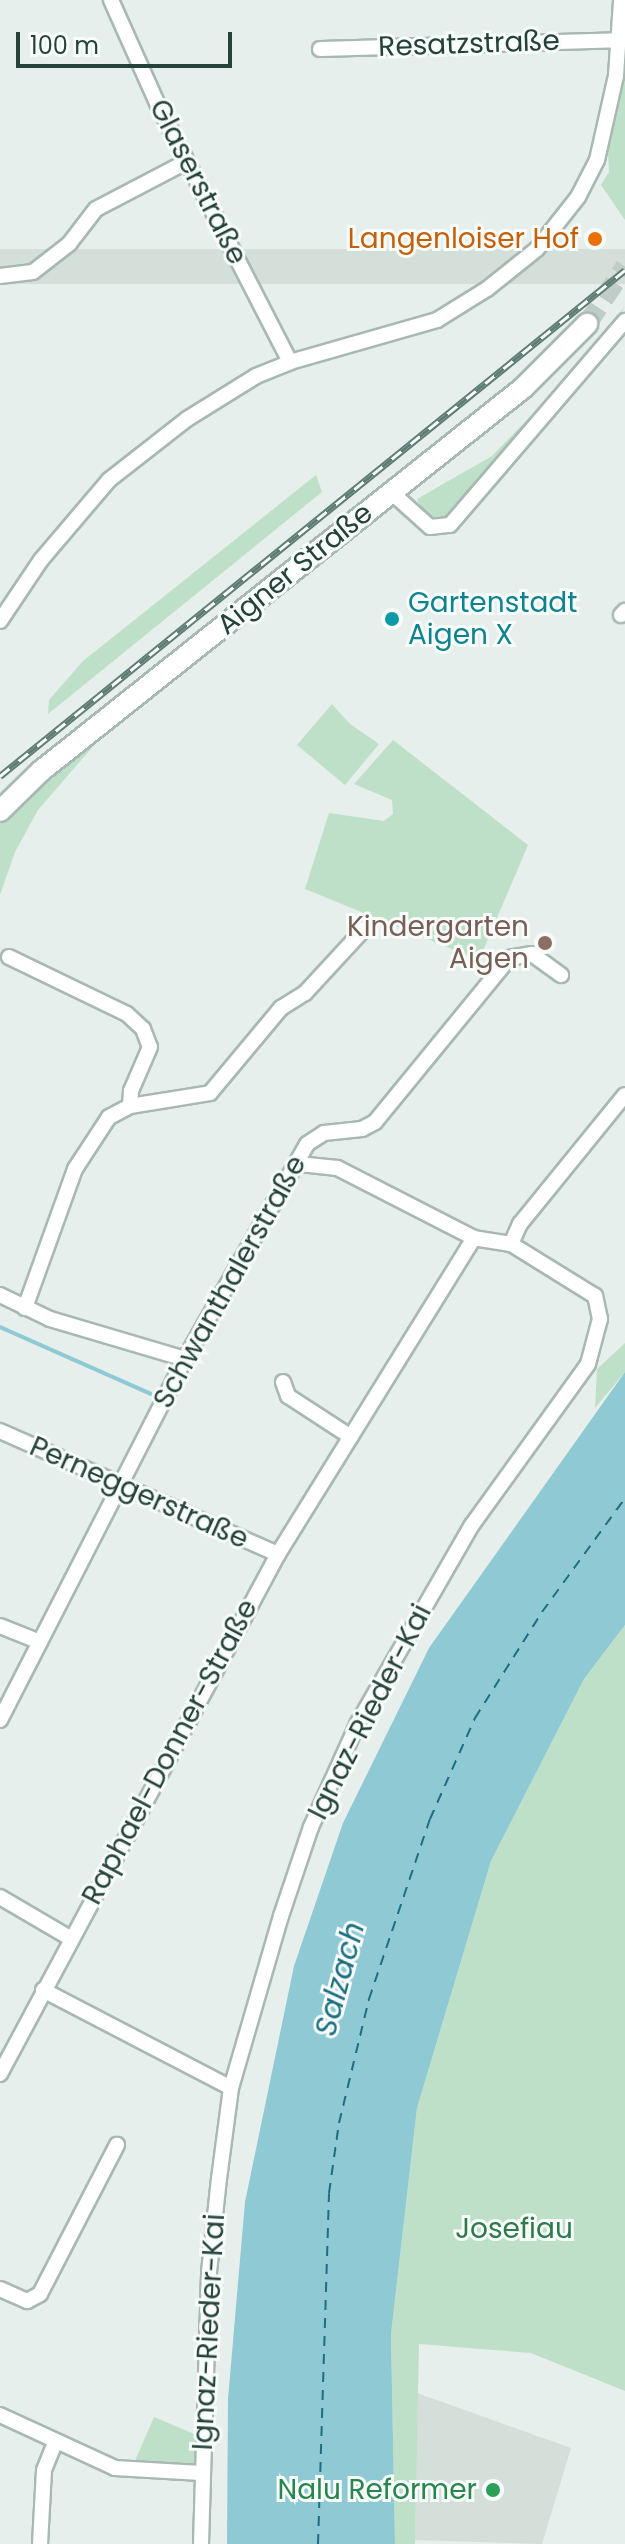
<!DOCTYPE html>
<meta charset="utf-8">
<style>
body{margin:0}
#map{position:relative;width:625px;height:2544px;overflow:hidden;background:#e6efeb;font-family:Poppins,sans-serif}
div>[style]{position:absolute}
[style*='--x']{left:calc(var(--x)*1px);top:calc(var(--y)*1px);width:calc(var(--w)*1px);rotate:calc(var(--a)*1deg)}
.built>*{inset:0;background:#d4dfda;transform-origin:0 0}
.green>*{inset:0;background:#bfe0c8}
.water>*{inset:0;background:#8ec9d4}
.stream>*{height:4px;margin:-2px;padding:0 2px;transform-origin:2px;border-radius:2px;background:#8ec9d4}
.ferry>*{height:2px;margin-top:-1px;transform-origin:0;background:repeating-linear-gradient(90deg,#1c6f80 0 10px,transparent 0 18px)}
.secondary-tunnel>*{height:20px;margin-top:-10px;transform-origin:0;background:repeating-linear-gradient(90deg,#bfccc8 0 20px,transparent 0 30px)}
.roads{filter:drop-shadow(2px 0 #a8b8b2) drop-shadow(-2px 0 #a8b8b2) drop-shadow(0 2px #a8b8b2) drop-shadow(0 -2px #a8b8b2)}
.street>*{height:14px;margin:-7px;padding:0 7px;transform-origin:7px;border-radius:7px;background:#fff}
.secondary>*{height:20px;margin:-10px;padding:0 10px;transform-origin:10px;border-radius:10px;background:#fff}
.rail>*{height:7px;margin-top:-3.5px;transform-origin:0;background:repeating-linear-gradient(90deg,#f7fbf9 0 12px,#5f7d75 0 24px);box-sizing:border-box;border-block:2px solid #5f7d75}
.dots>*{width:22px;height:22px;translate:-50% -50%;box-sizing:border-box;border:4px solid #f7fbf9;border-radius:50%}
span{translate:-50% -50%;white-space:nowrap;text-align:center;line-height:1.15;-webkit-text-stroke:6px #f7fbf9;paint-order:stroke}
.street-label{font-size:28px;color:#24423a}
.food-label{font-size:28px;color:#c56008}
.right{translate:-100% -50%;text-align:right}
.culture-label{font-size:28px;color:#0d838f}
.left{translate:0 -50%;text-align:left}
.education-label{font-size:28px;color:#785e54}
.park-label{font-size:28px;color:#2d7a4b}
.leisure-label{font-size:28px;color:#27864d}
.water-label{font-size:30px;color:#1c6f80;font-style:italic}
.scale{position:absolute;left:16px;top:32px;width:216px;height:36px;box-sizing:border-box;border:4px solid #24423a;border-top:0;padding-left:10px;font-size:24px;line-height:28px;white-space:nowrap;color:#24423a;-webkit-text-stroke:6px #f7fbf9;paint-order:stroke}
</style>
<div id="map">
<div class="built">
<i style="left:625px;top:249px;width:35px;height:802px;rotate:90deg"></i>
<i style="clip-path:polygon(417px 2393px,571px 2448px,542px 2544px,415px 2540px)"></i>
</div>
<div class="green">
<i style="clip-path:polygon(625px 51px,625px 220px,601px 185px,609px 172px,608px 152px)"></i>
<i style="clip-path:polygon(625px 306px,610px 332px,579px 369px,528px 419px,454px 512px,438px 519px,422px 511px,417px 499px,492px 456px,577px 368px)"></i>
<i style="clip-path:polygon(316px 475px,322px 492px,48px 714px,49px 700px,83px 661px)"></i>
<i style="clip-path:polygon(332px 704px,350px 724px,379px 744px,345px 785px,297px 745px)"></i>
<i style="clip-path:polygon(109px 728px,38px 810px,15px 852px,0 895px,0 824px,39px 784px)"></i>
<i style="clip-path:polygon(393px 740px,528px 845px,479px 960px,305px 889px,329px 813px,384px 821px,393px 814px,392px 800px,354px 784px)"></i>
<i style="clip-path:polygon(625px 1343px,625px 1372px,595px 1408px,597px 1369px)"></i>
<i style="clip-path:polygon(625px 1625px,625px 2391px,531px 2353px,419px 2344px,415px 2544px,395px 2544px,391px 2334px,417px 2108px,491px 1861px,584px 1679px)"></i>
<i style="clip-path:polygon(154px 2417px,199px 2436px,195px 2464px,134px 2463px)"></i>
</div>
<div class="water">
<i style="clip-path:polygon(625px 1372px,625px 1625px,584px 1679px,491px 1861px,417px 2108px,391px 2334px,395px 2544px,227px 2544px,228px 2399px,245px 2202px,294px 1966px,343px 1823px,429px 1648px)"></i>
</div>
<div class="stream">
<i style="--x:0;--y:1327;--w:165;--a:23.9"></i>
</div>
<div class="ferry">
<i style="--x:318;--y:2544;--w:351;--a:-88.2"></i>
<i style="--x:329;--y:2193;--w:71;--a:-81.9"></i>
<i style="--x:339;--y:2123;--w:128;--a:-76.4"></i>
<i style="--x:369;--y:1999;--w:190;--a:-71.3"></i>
<i style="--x:430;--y:1819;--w:111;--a:-66"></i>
<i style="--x:475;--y:1718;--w:125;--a:-57.7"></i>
<i style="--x:542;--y:1612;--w:141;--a:-53.9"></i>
</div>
<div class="secondary-tunnel">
<i style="--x:587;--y:324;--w:69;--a:-56.3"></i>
</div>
<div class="roads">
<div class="street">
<i style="--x:111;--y:0;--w:115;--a:65.9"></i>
<i style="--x:158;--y:105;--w:289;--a:62.8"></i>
<i style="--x:320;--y:49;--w:299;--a:-1.7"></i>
<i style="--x:0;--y:276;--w:33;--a:-7"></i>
<i style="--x:33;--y:272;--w:46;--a:-37.9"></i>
<i style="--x:69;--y:244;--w:44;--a:-52.4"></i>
<i style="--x:96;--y:209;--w:102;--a:-27.6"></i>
<i style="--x:391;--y:492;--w:52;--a:41.9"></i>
<i style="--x:430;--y:527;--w:20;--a:-6"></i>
<i style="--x:450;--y:525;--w:269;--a:-49.4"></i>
<i style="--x:621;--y:615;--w:6;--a:-45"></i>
<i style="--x:0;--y:621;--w:73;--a:-56.1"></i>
<i style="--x:41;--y:560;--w:105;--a:-49.6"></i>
<i style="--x:109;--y:480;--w:99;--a:-38"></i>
<i style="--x:187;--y:419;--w:81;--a:-31.9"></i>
<i style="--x:256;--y:376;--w:37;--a:-22"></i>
<i style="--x:290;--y:362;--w:153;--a:-15.9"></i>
<i style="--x:437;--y:320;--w:59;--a:-31.8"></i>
<i style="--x:487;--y:289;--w:64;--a:-38.7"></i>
<i style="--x:537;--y:249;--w:66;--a:-51.7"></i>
<i style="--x:578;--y:197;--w:42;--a:-62.8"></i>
<i style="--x:597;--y:160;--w:86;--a:-77.3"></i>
<i style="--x:616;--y:76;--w:76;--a:-86.2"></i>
<i style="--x:9;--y:957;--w:131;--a:25.8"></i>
<i style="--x:127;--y:1014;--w:22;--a:43"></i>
<i style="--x:143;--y:1029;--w:19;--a:69"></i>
<i style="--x:150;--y:1047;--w:48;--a:113.4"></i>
<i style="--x:131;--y:1091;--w:15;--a:94"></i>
<i style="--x:130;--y:1106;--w:24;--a:152"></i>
<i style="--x:109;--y:1117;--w:62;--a:123.2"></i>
<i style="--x:75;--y:1169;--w:148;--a:109.8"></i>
<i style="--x:130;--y:1106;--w:81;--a:-9.2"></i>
<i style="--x:210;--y:1093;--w:111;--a:-50.1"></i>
<i style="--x:281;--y:1008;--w:28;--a:-32"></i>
<i style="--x:305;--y:993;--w:88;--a:-47.3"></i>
<i style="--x:511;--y:1244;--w:22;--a:-66"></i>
<i style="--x:520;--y:1224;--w:166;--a:-50.9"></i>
<i style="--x:0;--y:1295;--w:55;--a:25.6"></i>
<i style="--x:50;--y:1319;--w:141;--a:16.5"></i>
<i style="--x:283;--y:1382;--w:15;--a:70"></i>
<i style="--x:288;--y:1396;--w:75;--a:33.1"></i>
<i style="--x:0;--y:1431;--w:304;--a:23.9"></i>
<i style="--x:0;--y:1626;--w:43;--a:21.8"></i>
<i style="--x:0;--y:1720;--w:406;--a:-62.9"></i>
<i style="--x:185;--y:1359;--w:247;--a:-60.4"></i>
<i style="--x:307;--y:1144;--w:20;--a:-33"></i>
<i style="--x:324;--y:1133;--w:38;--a:-6"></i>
<i style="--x:362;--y:1129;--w:15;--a:-28"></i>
<i style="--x:375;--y:1122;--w:212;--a:-50.7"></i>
<i style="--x:509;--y:958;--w:23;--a:-10"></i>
<i style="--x:532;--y:954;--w:36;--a:36"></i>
<i style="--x:0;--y:1897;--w:81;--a:30.4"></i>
<i style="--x:43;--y:1990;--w:212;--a:27.5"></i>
<i style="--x:0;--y:2074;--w:590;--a:-61.87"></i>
<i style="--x:278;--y:1554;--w:372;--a:-58.2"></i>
<i style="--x:0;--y:2289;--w:30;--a:24"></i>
<i style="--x:27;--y:2301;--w:15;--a:-28"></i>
<i style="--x:40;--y:2294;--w:168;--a:-62.7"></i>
<i style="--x:0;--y:2415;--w:127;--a:24.7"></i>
<i style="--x:115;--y:2468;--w:86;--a:3.3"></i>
<i style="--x:40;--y:2544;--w:74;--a:-86.9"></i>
<i style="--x:44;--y:2470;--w:31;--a:-68"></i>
<i style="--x:201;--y:2544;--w:272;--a:-88.3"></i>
<i style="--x:209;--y:2272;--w:94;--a:-83.9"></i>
<i style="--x:219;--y:2179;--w:92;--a:-82.5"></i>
<i style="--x:231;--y:2088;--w:179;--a:-73.8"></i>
<i style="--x:281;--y:1916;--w:94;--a:-71.4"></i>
<i style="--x:311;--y:1827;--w:114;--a:-65.7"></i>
<i style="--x:358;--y:1723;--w:228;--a:-60.1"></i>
<i style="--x:472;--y:1525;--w:198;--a:-54.2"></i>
<i style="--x:588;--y:1364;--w:47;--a:-75.1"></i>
<i style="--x:600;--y:1319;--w:24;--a:-102"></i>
<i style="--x:595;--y:1296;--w:99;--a:-148.2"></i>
<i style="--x:511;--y:1244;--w:37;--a:-171"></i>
<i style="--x:474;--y:1238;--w:154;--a:-152.9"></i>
<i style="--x:337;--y:1168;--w:37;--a:-174"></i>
</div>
<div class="secondary">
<i style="--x:0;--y:811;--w:57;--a:-44.3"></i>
<i style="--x:41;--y:771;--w:616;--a:-38.47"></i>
<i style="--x:523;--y:388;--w:91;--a:-45"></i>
</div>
</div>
<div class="rail">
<i style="--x:0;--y:776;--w:804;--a:-38.99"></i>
</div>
<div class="dots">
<i style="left:595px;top:239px;background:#e8710a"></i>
<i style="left:392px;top:619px;background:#0f9aa8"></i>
<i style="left:545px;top:943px;background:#8d6e63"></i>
<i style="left:493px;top:2490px;background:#2e9e5b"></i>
</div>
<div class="street-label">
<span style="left:469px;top:44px;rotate:-2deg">Resatzstraße</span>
<span style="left:198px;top:182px;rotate:63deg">Glaserstraße</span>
<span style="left:295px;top:569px;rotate:-39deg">Aigner Straße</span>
<span style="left:230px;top:1282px;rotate:-61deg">Schwanthalerstraße</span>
<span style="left:139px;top:1493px;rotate:24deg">Perneggerstraße</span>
<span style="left:370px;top:1712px;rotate:-63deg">Ignaz-Rieder-Kai</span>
<span style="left:170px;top:1752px;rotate:-62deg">Raphael-Donner-Straße</span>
<span style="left:209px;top:2332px;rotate:-87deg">Ignaz-Rieder-Kai</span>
</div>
<div class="food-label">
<span class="right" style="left:579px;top:239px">Langenloiser Hof</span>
</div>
<div class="culture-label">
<span class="left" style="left:408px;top:619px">Gartenstadt<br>Aigen X</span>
</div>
<div class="education-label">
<span class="right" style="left:529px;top:943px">Kindergarten<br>Aigen</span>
</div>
<div class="park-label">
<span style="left:514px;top:2229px">Josefiau</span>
</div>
<div class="leisure-label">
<span class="right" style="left:477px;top:2490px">Nalu Reformer</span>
</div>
<div class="water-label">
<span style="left:340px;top:1979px;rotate:-75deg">Salzach</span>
</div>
<div class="scale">100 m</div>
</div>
